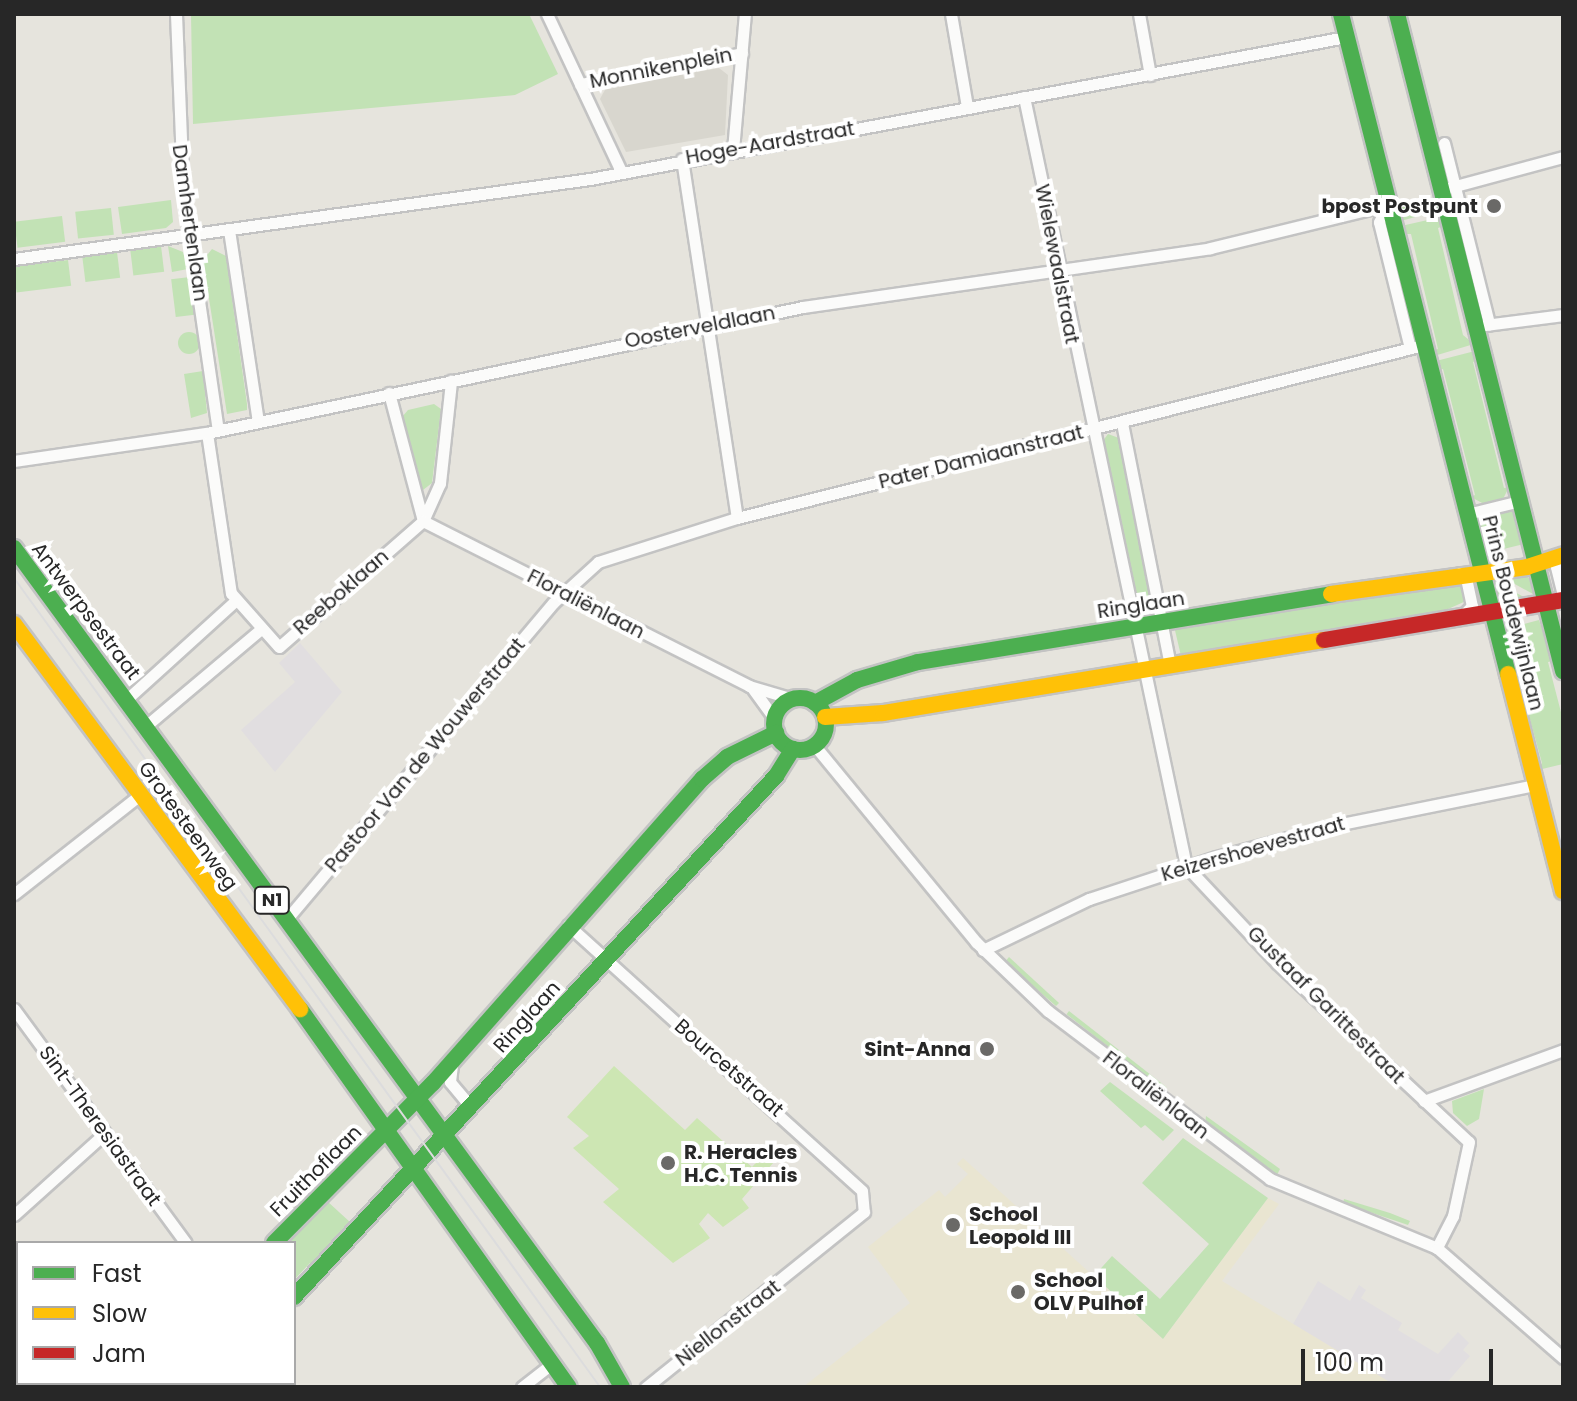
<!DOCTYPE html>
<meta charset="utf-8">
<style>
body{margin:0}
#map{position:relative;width:1577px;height:1401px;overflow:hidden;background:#e6e4dd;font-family:Poppins,sans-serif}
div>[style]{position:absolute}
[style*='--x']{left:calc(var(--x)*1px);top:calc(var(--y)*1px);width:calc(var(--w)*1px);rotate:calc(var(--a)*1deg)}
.industrial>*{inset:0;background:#e1dee0}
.education>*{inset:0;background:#e9e5d1}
.green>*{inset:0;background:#c2e2b5;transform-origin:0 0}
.round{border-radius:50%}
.pitch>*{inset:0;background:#cde6b3}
.plaza>*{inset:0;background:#d8d6ce}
.roads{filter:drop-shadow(2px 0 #c3c3c3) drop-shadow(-2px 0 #c3c3c3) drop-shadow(0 2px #c3c3c3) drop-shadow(0 -2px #c3c3c3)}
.street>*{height:11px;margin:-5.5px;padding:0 5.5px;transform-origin:5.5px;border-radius:5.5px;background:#fbfbfa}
.fast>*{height:16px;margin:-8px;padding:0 8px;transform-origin:8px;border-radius:8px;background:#4caf50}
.fast>.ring{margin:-8px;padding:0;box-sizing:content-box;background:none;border:16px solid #4caf50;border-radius:50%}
.slow>*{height:16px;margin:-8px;padding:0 8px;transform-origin:8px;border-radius:8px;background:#ffc107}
.jam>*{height:16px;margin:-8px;padding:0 8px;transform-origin:8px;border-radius:8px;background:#c62828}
.tram>*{height:2px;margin:-1px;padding:0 1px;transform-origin:1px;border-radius:1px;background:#dcdcdd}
.dots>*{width:22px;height:22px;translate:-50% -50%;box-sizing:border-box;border:4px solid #fff;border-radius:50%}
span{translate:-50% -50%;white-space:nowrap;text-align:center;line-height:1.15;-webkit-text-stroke:8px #fff;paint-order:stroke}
.shield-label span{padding:2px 6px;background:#fff;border:2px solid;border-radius:6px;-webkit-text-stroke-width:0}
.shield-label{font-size:18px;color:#272727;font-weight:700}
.street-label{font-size:20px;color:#272727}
.poi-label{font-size:20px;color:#272727;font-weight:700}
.right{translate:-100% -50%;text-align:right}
.left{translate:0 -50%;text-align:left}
.frame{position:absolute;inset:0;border:16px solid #272727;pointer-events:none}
.legend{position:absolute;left:16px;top:1241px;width:280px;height:144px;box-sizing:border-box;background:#fff;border:2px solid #a9a9a9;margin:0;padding:10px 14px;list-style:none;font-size:24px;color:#272727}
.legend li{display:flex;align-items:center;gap:16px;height:40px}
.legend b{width:40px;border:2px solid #a9a9a9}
.scale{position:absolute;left:1301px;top:1349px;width:192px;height:36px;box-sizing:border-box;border:4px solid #272727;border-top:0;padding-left:10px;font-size:24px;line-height:28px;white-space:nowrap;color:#272727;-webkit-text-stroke:6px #fff;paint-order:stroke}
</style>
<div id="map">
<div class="industrial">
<i style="clip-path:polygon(300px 643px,342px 692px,275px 772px,241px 730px,295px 682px,279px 663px)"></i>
<i style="clip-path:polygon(1318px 1281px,1350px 1301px,1359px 1285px,1366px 1290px,1361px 1298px,1402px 1323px,1398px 1330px,1438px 1354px,1458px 1332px,1469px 1343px,1463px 1350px,1470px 1356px,1443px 1387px,1397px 1387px,1293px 1324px)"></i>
</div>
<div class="education">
<i style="clip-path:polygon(963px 1158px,1163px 1339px,1268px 1198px,1279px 1204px,1222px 1281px,1398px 1387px,803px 1387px,910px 1303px,868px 1247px,939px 1190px,945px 1197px,968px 1174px,957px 1164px)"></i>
</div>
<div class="green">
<i style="clip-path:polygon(191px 14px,529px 14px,558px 74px,515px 95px,193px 124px)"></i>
<i style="clip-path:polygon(1427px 198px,1438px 200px,1440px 210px,1401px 221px,1398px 209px)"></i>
<i style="clip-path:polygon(171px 200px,173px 222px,166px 228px,122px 234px,118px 207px)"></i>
<i style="left:111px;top:208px;width:27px;height:36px;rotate:84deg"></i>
<i style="left:62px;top:216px;width:26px;height:48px;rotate:83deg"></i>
<i style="clip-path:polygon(1441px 217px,1444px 226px,1438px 228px,1463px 335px,1474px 344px,1434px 356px,1432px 351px,1438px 349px,1411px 234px,1403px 234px,1401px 226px)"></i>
<i style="left:161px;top:246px;width:26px;height:31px;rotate:83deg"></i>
<i style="clip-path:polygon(168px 246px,183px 252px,188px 269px,172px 272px)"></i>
<i style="clip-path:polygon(212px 249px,226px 256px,247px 404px,247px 410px,227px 414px,203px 260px)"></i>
<i style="left:117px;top:252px;width:26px;height:35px;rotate:83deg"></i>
<i style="left:68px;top:260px;width:26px;height:55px;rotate:83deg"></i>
<i style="left:190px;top:277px;width:38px;height:19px;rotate:83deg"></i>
<i class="round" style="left:178px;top:332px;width:22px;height:22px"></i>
<i style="clip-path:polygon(1475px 351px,1478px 360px,1473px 362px,1504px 488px,1509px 487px,1503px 499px,1484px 504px,1471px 497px,1475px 495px,1443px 369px,1438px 370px,1436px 361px)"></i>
<i style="clip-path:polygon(203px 371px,207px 413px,191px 418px,184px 374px)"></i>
<i style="clip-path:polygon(434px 404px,441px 409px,432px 483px,423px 490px,417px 484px,402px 417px,408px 410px)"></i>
<i style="clip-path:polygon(1108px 434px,1119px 438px,1154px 609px,1137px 612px,1102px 442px)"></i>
<i style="left:1515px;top:508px;width:37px;height:41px;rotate:76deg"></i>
<i style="clip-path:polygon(1523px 574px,1533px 581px,1533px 594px,1502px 577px)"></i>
<i style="clip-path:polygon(1494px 580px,1497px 583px,1524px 597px,1503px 599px,1493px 593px)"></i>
<i style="clip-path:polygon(1452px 582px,1462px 585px,1466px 601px,1428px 618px,1181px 656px,1174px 626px)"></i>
<i style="clip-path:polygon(1539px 620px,1553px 661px,1548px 662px,1563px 720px,1563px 764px,1538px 770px,1542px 763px,1505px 629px)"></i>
<i style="clip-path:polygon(1009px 957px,1059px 1003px,1056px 1006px,1005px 962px)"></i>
<i style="left:1069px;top:1011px;width:124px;height:4px;rotate:38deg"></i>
<i style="clip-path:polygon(1110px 1082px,1174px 1130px,1163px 1141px,1145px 1125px,1141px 1128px,1100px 1091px)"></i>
<i style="clip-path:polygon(1484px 1089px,1479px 1119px,1467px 1126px,1453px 1113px,1452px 1101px)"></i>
<i style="clip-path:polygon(1206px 1116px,1280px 1169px,1277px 1175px,1205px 1125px)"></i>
<i style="clip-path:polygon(1183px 1138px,1268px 1198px,1163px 1339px,1094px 1276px,1112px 1256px,1160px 1299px,1209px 1244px,1142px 1183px)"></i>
<i style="clip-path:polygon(1344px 1199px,1390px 1213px,1410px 1221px,1408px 1225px,1343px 1203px)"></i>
<i style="clip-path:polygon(327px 1201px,351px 1223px,318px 1263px,310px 1263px,294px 1280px,294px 1243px,280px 1243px)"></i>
</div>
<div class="pitch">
<i style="clip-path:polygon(614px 1066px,685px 1130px,697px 1118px,752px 1167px,771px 1147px,780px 1155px,742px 1199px,749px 1208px,723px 1227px,708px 1213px,699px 1224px,710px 1238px,673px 1263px,603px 1202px,619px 1189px,573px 1148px,589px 1136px,567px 1117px)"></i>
</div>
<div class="plaza">
<i style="clip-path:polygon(719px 68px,728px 75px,725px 135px,626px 152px,600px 99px,606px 88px)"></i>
</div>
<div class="roads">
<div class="street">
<i style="--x:176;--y:14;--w:177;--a:87.7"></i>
<i style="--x:183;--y:191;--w:242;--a:81.7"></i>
<i style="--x:547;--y:14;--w:174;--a:64.8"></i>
<i style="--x:951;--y:14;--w:94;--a:80.2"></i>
<i style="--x:1139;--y:14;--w:62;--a:79.8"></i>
<i style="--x:580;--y:84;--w:165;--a:-10.8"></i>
<i style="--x:1024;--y:97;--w:786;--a:78.1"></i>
<i style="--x:1186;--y:866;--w:133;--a:46.8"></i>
<i style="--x:1277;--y:963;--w:262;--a:43"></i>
<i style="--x:1469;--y:1142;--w:76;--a:102.2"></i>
<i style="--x:1453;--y:1216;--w:36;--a:117"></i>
<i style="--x:1444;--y:143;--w:187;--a:76"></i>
<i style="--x:733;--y:150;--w:137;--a:-85"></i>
<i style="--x:682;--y:159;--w:363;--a:81.3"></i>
<i style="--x:1448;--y:188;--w:119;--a:-15.1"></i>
<i style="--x:1387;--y:205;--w:19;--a:115"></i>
<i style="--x:1379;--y:222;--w:130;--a:76.2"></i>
<i style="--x:229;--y:230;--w:194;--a:81.4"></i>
<i style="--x:14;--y:259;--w:582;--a:-7.91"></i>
<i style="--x:590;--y:179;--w:769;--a:-10.64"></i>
<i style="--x:1485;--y:325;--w:79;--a:-7.3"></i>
<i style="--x:389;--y:393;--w:132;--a:75.1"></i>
<i style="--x:1122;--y:423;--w:248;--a:78.8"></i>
<i style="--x:207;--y:433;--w:162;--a:81.5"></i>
<i style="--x:231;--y:593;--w:72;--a:48.4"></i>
<i style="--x:279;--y:647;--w:191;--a:-41.2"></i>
<i style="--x:423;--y:521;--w:42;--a:-65.9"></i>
<i style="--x:440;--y:483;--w:103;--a:-83.8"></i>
<i style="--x:14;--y:461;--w:195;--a:-8.3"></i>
<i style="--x:207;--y:433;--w:609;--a:-11.94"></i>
<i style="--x:803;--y:307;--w:411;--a:-8.2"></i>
<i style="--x:1210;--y:248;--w:182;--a:-13.7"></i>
<i style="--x:1467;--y:514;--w:55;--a:-13.8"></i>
<i style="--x:423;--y:521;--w:365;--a:26.8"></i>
<i style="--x:749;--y:686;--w:46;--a:16.5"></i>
<i style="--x:1563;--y:557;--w:12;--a:125"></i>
<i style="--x:1556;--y:567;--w:29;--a:76"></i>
<i style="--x:1460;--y:573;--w:8;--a:40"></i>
<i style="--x:1466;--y:578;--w:29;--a:78"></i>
<i style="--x:1472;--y:606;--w:14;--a:135"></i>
<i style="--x:753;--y:689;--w:37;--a:54"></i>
<i style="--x:127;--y:699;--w:147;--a:-42.2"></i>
<i style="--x:147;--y:725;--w:150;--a:-40.1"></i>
<i style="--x:815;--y:746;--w:254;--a:50.6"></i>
<i style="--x:976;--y:942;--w:100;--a:43.8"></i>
<i style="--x:1048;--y:1011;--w:278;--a:37.1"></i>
<i style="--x:1270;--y:1179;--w:181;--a:22.4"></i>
<i style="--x:1437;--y:1248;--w:167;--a:41.1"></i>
<i style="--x:14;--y:894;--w:160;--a:-38.2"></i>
<i style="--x:286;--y:920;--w:414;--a:-49.9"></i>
<i style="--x:553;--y:603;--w:61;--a:-42.3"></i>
<i style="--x:598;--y:562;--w:146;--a:-17.6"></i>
<i style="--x:737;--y:518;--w:707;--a:-14.15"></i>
<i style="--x:568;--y:925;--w:396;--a:42.1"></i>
<i style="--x:862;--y:1191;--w:21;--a:85"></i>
<i style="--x:864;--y:1212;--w:280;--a:141.2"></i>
<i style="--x:983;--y:950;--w:118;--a:-25.7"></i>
<i style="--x:1089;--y:899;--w:134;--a:-18.3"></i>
<i style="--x:1216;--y:857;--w:124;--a:-14.9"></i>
<i style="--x:1336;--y:825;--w:203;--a:-11.4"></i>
<i style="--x:14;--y:1009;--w:290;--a:53.7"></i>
<i style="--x:452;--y:1065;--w:17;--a:97"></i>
<i style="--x:450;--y:1082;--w:23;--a:50"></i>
<i style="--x:465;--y:1100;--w:12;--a:9"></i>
<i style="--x:1424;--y:1101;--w:148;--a:-20.1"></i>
<i style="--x:14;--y:1215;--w:122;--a:-42"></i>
<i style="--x:522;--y:1387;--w:39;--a:-38"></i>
</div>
<div class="fast">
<i style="--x:1341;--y:14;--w:681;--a:75.8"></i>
<i style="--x:1397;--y:14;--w:678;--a:75.82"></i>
<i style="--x:14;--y:548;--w:986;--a:53.75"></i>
<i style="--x:597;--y:1343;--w:51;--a:60.4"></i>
<i class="ring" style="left:774px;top:698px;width:36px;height:36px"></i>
<i style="--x:815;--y:703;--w:48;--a:-28.7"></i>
<i style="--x:857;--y:680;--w:64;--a:-16.4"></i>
<i style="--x:918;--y:662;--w:419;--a:-9.3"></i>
<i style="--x:300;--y:1009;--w:464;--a:54.6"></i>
<i style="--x:274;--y:1243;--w:226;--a:-45.2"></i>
<i style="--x:433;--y:1083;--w:406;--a:-48.5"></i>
<i style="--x:702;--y:779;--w:33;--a:-41"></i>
<i style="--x:727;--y:757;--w:55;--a:-26.1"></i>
<i style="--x:294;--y:1297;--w:710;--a:-47.23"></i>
<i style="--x:776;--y:776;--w:32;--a:-58"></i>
</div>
<div class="slow">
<i style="--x:1331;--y:594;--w:198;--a:-7.8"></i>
<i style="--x:1527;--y:567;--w:38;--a:-18"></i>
<i style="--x:14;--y:624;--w:480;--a:53.4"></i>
<i style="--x:1508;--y:674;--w:224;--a:75.8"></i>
<i style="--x:825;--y:717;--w:58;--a:-3.9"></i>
<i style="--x:883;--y:713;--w:447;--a:-9.4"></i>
<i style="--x:143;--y:1387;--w:5;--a:-53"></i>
<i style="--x:210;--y:1387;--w:5;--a:-53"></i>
</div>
<div class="jam">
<i style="--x:1324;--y:640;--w:242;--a:-9.5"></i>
</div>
</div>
<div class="tram">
<i style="--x:14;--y:578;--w:999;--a:54.08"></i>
</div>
<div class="dots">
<i style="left:1494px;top:206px;background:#6a6967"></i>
<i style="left:987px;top:1049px;background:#6a6967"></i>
<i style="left:668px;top:1163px;background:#6a6967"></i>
<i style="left:953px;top:1225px;background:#6a6967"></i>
<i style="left:1018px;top:1292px;background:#6a6967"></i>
</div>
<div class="shield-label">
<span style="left:272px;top:900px">N1</span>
</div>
<div class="street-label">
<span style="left:661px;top:68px;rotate:-11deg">Monnikenplein</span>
<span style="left:770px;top:143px;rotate:-10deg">Hoge-Aardstraat</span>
<span style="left:190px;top:223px;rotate:82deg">Damhertenlaan</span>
<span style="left:1057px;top:264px;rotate:79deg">Wielewaalstraat</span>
<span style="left:700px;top:327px;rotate:-11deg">Oosterveldlaan</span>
<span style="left:981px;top:457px;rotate:-14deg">Pater Damiaanstraat</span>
<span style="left:341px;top:592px;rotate:-41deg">Reeboklaan</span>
<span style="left:586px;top:604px;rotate:27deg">Floraliënlaan</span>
<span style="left:1141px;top:605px;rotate:-9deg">Ringlaan</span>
<span style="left:86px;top:611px;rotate:53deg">Antwerpsestraat</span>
<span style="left:1513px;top:613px;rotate:76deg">Prins Boudewijnlaan</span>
<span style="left:425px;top:755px;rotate:-50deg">Pastoor Van de Wouwerstraat</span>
<span style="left:188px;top:826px;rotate:54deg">Grotesteenweg</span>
<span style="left:1253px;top:849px;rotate:-16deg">Keizershoevestraat</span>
<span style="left:1326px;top:1005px;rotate:45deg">Gustaaf Garittestraat</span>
<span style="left:527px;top:1017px;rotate:-48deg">Ringlaan</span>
<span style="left:729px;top:1068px;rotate:41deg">Bourcetstraat</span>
<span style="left:1156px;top:1095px;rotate:38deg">Floraliënlaan</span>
<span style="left:100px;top:1126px;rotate:54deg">Sint-Theresiastraat</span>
<span style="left:316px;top:1171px;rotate:-45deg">Fruithoflaan</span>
<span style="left:728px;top:1323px;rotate:-38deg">Niellonstraat</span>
</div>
<div class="poi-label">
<span class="right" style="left:1478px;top:206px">bpost Postpunt</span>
<span class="right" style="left:971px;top:1049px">Sint-Anna</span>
<span class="left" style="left:684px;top:1164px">R. Heracles<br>H.C. Tennis</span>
<span class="left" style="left:969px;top:1226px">School<br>Leopold III</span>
<span class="left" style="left:1034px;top:1292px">School<br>OLV Pulhof</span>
</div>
<div class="frame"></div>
<ul class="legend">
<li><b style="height:10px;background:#4caf50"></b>Fast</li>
<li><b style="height:10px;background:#ffc107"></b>Slow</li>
<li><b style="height:10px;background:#c62828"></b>Jam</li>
</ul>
<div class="scale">100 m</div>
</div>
